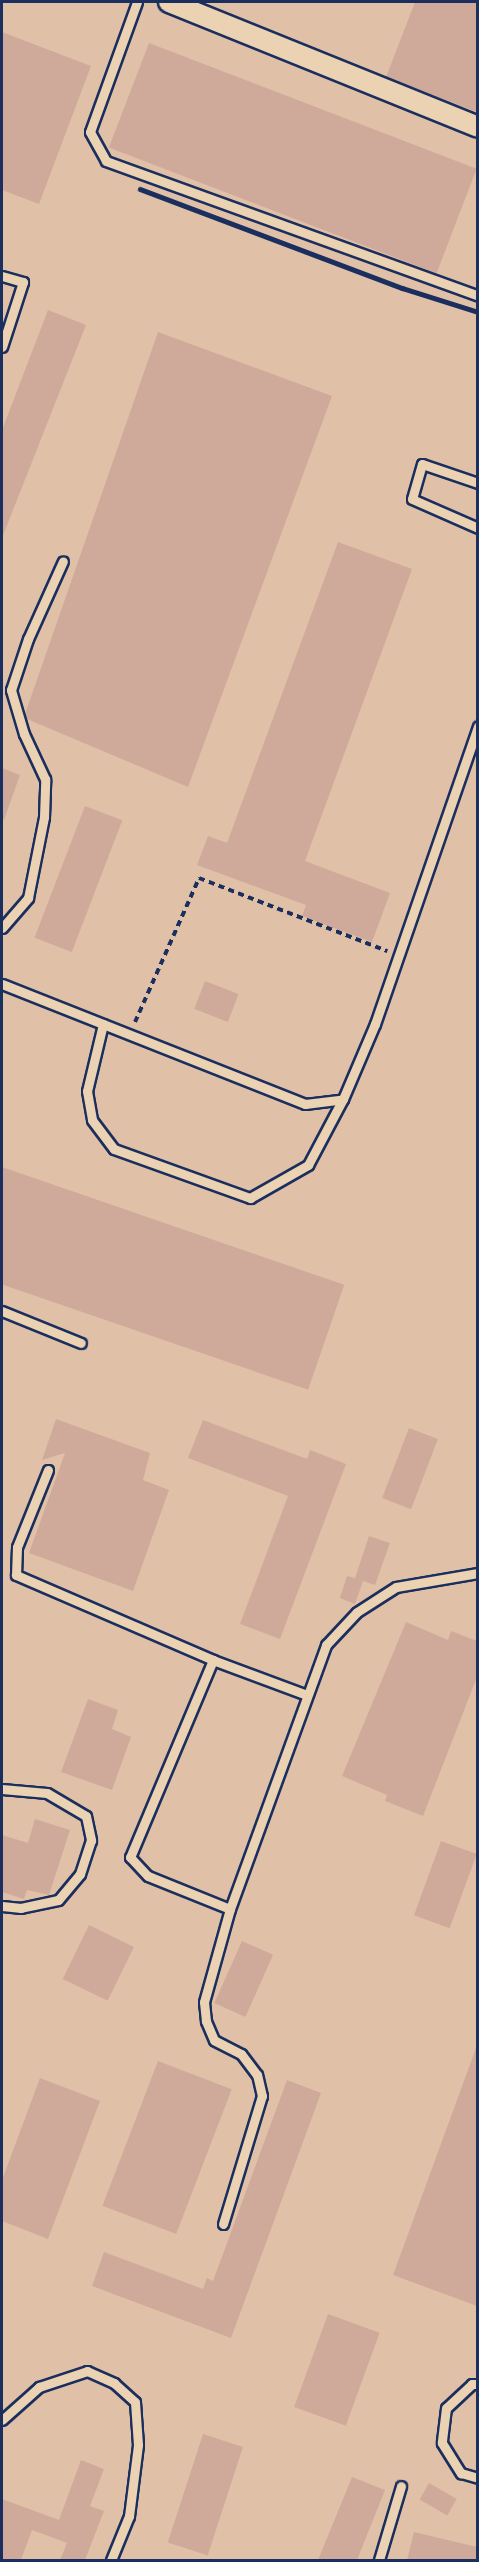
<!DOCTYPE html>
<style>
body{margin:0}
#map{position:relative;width:479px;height:2562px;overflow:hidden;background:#eeceb0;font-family:"Shantell Sans",sans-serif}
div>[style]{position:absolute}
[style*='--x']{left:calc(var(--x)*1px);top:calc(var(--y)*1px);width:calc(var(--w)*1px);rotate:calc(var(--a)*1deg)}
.built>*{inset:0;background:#e1c0a8;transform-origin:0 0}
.building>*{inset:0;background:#cfaa9b;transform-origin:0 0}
.path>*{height:4px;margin-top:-2px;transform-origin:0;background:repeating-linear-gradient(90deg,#1b2f5e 0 6px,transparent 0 10.5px)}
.roads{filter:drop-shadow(2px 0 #1b2f5e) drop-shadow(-2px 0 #1b2f5e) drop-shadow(0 2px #1b2f5e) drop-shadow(0 -2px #1b2f5e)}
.lane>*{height:9px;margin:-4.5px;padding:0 4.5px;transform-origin:4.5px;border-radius:4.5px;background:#ead2b3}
.street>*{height:20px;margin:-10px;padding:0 10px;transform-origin:10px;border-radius:10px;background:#ead2b3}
.rail>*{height:4.5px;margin:-2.25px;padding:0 2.25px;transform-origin:2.25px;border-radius:2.25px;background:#1b2f5e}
span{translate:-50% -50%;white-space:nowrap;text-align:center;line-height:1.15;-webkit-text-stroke:5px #ead2b3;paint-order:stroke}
.frame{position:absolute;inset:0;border:3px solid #1b2f5e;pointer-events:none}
</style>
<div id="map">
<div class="built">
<i style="left:2px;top:2px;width:475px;height:2558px"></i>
</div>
<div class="building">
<i style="clip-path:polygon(415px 2px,477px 2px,477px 112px,386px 77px)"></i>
<i style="clip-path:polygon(2px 32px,91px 66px,39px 204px,2px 190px)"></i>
<i style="left:149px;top:43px;width:351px;height:112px;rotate:21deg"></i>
<i style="clip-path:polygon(48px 310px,86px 325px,2px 538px,2px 430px)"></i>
<i style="clip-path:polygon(158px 332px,332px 396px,188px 787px,27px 719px,25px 714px)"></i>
<i style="clip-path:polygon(338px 542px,412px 569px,305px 861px,390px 893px,372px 942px,302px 916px,306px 905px,197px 865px,208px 836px,227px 843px)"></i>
<i style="clip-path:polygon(2px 768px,20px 775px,4px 820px,2px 820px)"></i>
<i style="left:85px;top:806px;width:40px;height:141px;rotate:21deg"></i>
<i style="left:205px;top:981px;width:36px;height:30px;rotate:21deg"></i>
<i style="left:2px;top:1167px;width:362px;height:111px;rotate:19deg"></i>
<i style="clip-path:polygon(56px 1419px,150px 1453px,143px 1480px,169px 1490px,133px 1591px,29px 1553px,65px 1453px,42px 1460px)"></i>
<i style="clip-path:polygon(203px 1420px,307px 1459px,310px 1450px,346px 1464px,280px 1639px,240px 1624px,288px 1496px,188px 1458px)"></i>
<i style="left:409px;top:1428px;width:31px;height:75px;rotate:21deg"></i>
<i style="clip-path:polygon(369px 1536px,390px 1543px,375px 1585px,363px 1581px,355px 1604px,340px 1598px,347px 1576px,355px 1578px)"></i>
<i style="clip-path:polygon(406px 1622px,448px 1640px,451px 1631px,477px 1641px,477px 1677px,423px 1816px,385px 1801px,387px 1795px,342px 1776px)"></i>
<i style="clip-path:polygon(88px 1699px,118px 1710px,112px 1729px,131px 1737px,112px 1790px,61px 1772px)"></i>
<i style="clip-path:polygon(35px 1819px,70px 1830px,49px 1895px,27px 1890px,24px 1899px,2px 1892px,2px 1835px,28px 1843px)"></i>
<i style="left:441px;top:1841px;width:38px;height:79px;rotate:20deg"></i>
<i style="left:89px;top:1925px;width:50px;height:60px;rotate:26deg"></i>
<i style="left:242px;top:1941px;width:34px;height:68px;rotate:24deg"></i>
<i style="clip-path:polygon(476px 2048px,477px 2049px,477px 2306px,393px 2275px)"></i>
<i style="left:158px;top:2061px;width:79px;height:155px;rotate:21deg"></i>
<i style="clip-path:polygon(40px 2078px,100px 2101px,48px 2239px,2px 2221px,2px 2180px)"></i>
<i style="clip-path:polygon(287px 2080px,321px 2093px,231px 2338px,92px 2286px,104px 2252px,203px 2289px,207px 2278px,213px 2281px)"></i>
<i style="left:328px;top:2314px;width:55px;height:99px;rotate:20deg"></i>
<i style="left:203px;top:2434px;width:42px;height:114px;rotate:18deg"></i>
<i style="clip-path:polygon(81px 2460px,104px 2469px,90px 2506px,104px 2511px,85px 2560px,60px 2560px,67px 2543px,32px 2530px,21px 2560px,2px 2560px,2px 2499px,59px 2520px)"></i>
<i style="clip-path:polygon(352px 2477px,385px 2490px,357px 2560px,318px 2560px)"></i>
<i style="left:429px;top:2483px;width:32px;height:19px;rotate:30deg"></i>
<i style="clip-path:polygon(414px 2532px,477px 2547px,477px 2560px,407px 2560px)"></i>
</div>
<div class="path">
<i style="--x:135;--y:1022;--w:158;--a:-66"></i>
<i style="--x:199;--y:878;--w:202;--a:21.2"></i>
</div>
<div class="roads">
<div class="lane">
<i style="--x:137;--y:2;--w:138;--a:109.9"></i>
<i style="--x:90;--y:132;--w:33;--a:61"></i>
<i style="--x:106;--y:161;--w:396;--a:19.9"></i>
<i style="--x:2;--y:276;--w:22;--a:16"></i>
<i style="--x:23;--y:282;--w:68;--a:107.9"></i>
<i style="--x:478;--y:483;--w:59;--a:-161.3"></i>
<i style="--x:422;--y:464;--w:36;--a:106"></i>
<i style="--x:412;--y:499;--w:72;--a:23.7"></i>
<i style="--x:2;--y:928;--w:40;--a:-49"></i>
<i style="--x:28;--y:898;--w:83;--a:-78.8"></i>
<i style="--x:44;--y:817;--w:38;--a:-88"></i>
<i style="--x:45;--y:779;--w:50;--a:-115"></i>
<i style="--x:24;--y:734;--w:46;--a:-106.5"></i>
<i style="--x:11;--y:690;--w:54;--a:-71.6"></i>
<i style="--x:28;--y:639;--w:85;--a:-65.8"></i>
<i style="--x:2;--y:984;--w:326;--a:21.6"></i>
<i style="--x:305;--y:1104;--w:38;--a:-7"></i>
<i style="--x:343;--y:1099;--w:82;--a:-66.9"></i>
<i style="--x:375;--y:1024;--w:315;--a:-70.9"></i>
<i style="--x:103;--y:1024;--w:69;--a:103.4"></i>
<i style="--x:87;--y:1091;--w:29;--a:80"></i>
<i style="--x:92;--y:1120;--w:36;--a:53"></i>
<i style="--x:114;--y:1149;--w:145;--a:19.8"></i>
<i style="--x:250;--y:1198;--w:67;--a:-29.6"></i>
<i style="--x:308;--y:1165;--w:75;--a:-62.1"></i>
<i style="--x:2;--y:1311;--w:85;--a:22.1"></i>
<i style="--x:48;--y:1470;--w:83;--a:111.9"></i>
<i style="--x:17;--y:1547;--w:28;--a:92"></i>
<i style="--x:16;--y:1575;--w:215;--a:23.3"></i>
<i style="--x:213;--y:1660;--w:100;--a:20.4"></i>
<i style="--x:213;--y:1660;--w:214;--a:112.8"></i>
<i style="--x:130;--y:1857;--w:26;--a:47"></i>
<i style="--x:148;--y:1876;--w:88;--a:21.9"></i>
<i style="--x:2;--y:1789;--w:45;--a:5.1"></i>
<i style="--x:47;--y:1793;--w:45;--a:30.5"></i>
<i style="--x:86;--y:1816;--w:25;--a:78"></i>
<i style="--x:91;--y:1840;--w:36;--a:108"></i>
<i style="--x:80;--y:1874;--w:34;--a:130"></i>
<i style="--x:58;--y:1900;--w:38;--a:168"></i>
<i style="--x:21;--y:1908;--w:19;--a:-174"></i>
<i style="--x:223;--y:2224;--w:134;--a:-73.1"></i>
<i style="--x:262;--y:2096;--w:22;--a:-103"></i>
<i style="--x:257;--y:2075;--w:26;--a:-127"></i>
<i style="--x:241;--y:2054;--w:30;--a:-153"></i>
<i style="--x:214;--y:2040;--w:21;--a:-113"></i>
<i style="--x:206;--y:2021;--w:19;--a:-96"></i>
<i style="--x:204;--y:2002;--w:97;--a:-74.4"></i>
<i style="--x:230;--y:1909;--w:281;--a:-70"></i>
<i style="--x:326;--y:1645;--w:45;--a:-46.8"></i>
<i style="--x:357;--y:1612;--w:46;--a:-32.7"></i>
<i style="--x:396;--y:1587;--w:83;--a:-9.7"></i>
<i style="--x:478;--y:2384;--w:6;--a:180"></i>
<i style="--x:472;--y:2384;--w:35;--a:137"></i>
<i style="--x:446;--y:2408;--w:35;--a:97"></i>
<i style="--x:442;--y:2443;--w:36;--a:58"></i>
<i style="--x:461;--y:2473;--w:18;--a:16"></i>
<i style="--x:2;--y:2420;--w:50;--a:-41.7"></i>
<i style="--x:39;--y:2387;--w:51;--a:-18.4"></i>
<i style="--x:87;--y:2371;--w:30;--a:24"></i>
<i style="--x:114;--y:2383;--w:28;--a:42"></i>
<i style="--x:135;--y:2402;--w:43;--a:86"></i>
<i style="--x:138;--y:2445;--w:72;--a:97.2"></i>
<i style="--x:129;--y:2516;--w:48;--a:112.2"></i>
<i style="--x:379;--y:2560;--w:77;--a:-73.4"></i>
</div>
<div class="street">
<i style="--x:169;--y:2;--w:333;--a:22"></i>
</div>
</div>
<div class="rail">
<i style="--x:140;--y:189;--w:280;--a:20.7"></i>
<i style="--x:402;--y:288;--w:80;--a:17.5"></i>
</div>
<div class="frame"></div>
</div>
